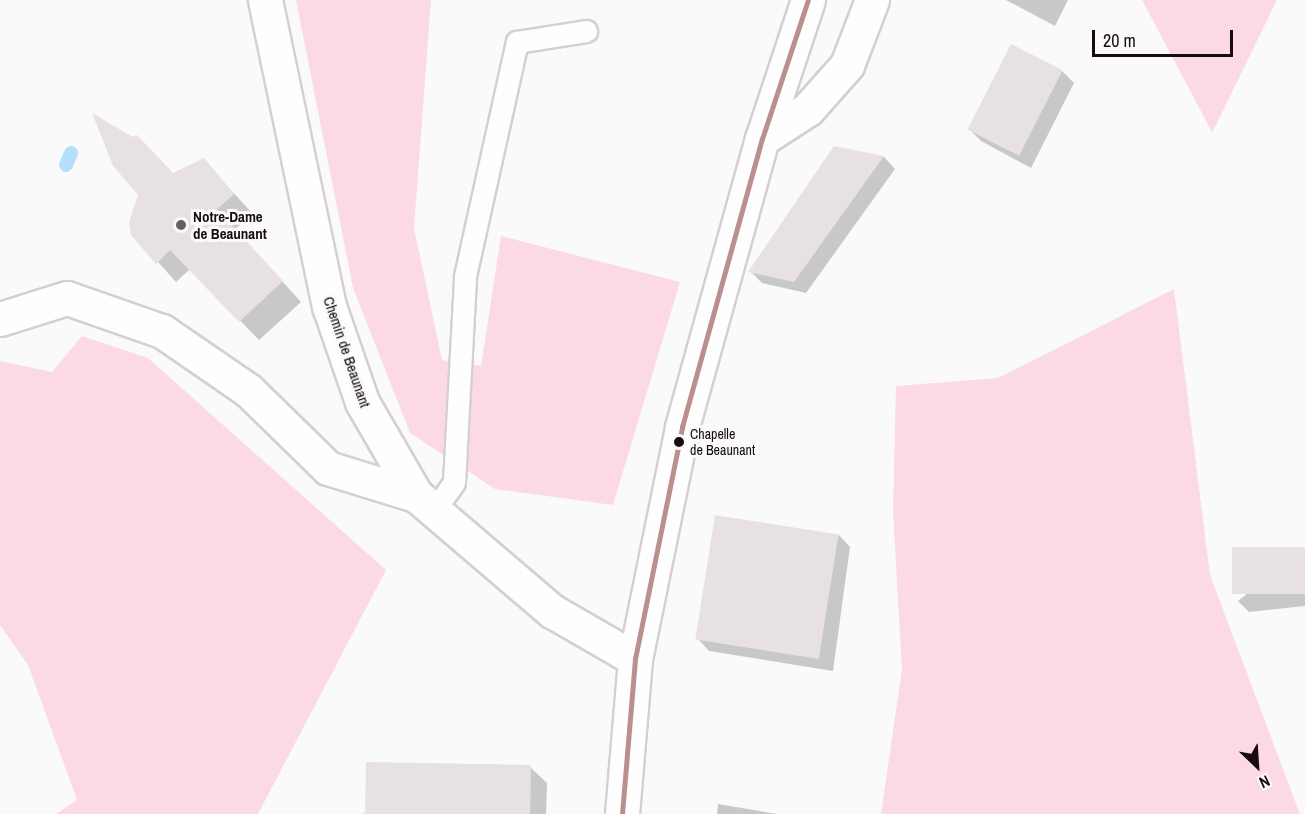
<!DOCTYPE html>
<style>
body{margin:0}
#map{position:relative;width:1305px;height:814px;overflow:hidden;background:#fafafa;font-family:"Archivo Narrow",sans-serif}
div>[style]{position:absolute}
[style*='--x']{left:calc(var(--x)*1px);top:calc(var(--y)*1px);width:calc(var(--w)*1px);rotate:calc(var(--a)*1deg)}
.green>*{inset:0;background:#fcdae3}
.shadow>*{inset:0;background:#0003}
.stream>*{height:14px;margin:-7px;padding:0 7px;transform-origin:7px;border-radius:7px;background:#b5e0fb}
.building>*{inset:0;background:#e7e1e2;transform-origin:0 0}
.roads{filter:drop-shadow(2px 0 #d6cfd1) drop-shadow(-2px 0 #d6cfd1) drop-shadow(0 2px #d6cfd1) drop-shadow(0 -2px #d6cfd1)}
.lane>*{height:21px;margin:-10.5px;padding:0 10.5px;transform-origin:10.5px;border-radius:10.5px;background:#fefefe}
.street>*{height:33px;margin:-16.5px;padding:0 16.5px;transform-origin:16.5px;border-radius:16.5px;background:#fefefe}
.secondary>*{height:33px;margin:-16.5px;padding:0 16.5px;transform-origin:16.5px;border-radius:16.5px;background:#fefefe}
.primary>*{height:33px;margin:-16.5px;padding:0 16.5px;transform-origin:16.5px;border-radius:16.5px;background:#fefefe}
.bus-1>*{height:4.5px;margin:-2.25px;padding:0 2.25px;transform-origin:2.25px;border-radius:2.25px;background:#bc8f8f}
.dots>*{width:16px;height:16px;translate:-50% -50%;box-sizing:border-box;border:3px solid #fafafa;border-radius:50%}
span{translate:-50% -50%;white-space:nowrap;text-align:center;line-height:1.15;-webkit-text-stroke:6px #fafafa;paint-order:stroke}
.bus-label{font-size:14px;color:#180c10}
.left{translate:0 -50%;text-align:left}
.poi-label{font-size:15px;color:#180c10;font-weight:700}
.street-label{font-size:15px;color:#180c10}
.north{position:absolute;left:1227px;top:736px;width:60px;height:60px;-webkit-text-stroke:4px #fafafa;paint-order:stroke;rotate:155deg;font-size:16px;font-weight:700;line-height:24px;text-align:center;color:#180c10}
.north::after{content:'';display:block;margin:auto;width:21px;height:27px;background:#180c10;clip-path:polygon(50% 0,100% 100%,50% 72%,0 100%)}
.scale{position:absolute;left:1092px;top:30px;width:141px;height:27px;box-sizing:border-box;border:3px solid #180c10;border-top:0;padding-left:8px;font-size:18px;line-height:21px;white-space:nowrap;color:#180c10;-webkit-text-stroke:4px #fafafa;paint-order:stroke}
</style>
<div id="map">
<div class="green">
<i style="clip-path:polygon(296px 0,431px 0,414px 228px,442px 360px,481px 366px,501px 236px,680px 282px,613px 505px,495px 489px,410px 433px,353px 288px)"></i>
<i style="clip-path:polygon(1142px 0,1277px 0,1212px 133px,1212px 132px)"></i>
<i style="clip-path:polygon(1174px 289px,1210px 575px,1300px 814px,881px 814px,902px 669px,893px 512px,896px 386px,998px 378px)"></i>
<i style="clip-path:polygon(82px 336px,148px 358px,386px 570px,258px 814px,56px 814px,77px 800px,28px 665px,0 625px,0 361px,52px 372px)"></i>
</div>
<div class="shadow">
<i style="clip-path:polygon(1006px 0,1068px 0,1055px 26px)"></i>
<i style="clip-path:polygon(1062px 71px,1074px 83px,1031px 168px,981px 141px,969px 129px)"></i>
<i style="clip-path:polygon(835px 148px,884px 157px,895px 169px,806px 293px,762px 283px,750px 271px)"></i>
<i style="clip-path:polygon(203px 160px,253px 214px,235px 229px,301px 302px,259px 340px,190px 269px,176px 282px,133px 234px,173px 174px)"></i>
<i style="clip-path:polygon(839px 535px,850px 547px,833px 671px,709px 651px,698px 639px)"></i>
<i style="clip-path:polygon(1305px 548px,1305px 606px,1249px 612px,1238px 601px)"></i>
<i style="clip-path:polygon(530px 767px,547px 783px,546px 814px,362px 814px)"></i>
<i style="clip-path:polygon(718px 804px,777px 814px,717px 814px)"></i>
</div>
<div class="stream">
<i style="--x:66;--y:165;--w:13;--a:-67"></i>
</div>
<div class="building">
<i style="left:1011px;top:44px;width:58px;height:96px;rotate:27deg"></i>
<i style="clip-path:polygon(92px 113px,133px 137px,137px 135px,173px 173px,204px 158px,234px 194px,217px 209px,283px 281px,239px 322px,170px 250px,156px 264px,131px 235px,129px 222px,138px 195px,113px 166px)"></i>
<i style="clip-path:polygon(834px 146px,884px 156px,794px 282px,748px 272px)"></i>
<i style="left:715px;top:515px;width:125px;height:126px;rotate:9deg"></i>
<i style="left:1305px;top:547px;width:47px;height:73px;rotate:90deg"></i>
<i style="left:366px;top:762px;width:165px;height:52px;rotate:1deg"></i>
</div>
<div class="roads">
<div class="lane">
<i style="--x:434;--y:510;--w:34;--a:-54"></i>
<i style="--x:454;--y:482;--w:206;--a:-86.9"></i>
<i style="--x:465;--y:276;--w:240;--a:-77.5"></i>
<i style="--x:517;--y:42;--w:70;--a:-9.1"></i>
</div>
<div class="street">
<i style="--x:762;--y:139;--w:55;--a:-33.1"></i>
<i style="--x:808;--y:109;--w:59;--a:-48.4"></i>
<i style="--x:847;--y:65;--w:70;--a:-69"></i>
<i style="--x:0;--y:319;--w:70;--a:-17.4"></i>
<i style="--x:67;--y:298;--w:101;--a:19.2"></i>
<i style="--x:162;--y:331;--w:104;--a:34.5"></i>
<i style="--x:248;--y:390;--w:112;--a:44.3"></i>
<i style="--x:328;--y:468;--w:92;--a:17.1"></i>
</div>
<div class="secondary">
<i style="--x:265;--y:0;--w:313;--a:78.2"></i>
<i style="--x:329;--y:306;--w:102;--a:71"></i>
<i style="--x:362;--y:402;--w:108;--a:59.9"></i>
<i style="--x:416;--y:495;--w:179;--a:40.5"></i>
<i style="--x:552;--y:611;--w:96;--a:30"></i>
</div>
<div class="primary">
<i style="--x:622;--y:814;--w:156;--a:-85.2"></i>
<i style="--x:635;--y:659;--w:237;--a:-78.5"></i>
<i style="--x:682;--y:427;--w:299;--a:-74.5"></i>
<i style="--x:762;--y:139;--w:146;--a:-71.7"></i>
</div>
</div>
<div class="bus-1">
<i style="--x:622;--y:814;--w:156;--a:-85.2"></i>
<i style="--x:635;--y:659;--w:237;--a:-78.5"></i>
<i style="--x:682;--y:427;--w:299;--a:-74.5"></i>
<i style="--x:762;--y:139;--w:146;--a:-71.7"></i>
</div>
<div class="dots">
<i style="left:181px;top:225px;background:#675f62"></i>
<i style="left:679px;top:442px;background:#180c10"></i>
</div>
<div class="bus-label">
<span class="left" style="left:690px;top:442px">Chapelle<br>de Beaunant</span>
</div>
<div class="poi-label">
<span class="left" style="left:193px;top:225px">Notre-Dame<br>de Beaunant</span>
</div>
<div class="street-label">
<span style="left:347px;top:352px;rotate:71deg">Chemin de Beaunant</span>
</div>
<div class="north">N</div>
<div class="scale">20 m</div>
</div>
